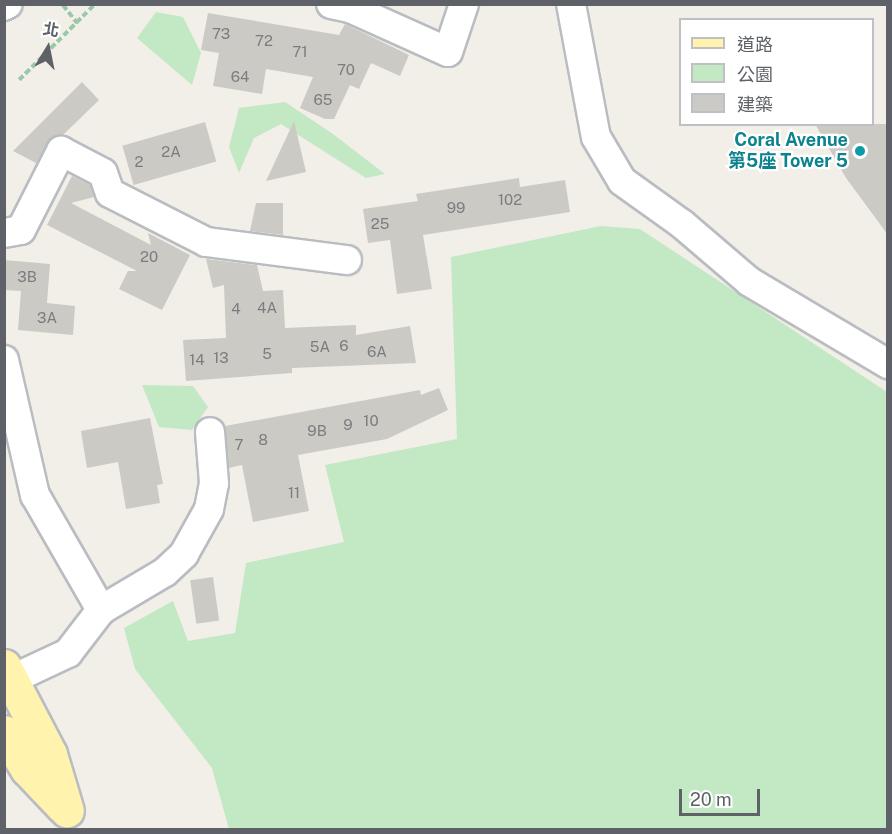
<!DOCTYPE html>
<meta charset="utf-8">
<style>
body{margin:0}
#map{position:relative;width:892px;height:834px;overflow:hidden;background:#f1efe7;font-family:"Public Sans","Noto Sans TC",sans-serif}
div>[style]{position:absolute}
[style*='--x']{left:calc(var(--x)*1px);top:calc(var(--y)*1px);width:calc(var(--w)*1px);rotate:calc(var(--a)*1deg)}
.green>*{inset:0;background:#c3e8c4}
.building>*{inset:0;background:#cccac4;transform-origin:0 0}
.path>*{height:4px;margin-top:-2px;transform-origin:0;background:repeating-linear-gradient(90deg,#9ac8a9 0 6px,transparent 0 9px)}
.roads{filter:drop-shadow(2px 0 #b9bcc1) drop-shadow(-2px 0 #b9bcc1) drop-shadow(0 2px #b9bcc1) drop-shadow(0 -2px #b9bcc1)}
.minor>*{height:28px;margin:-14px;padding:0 14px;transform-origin:14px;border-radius:14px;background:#fff}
.major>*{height:33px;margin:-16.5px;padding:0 16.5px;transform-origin:16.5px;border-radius:16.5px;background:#fff3ae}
.dots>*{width:16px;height:16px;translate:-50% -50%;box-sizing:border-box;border:3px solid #fff;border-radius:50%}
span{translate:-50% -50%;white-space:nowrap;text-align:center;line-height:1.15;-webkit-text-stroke:4.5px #fff;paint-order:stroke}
.number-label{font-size:15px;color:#7a7c7f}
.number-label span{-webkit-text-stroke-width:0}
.culture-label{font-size:18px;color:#0d838f;font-weight:700}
.right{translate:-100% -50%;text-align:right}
.frame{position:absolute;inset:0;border:6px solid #5e6268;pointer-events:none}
.legend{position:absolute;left:679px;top:18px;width:195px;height:108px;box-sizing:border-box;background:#fff;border:2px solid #bfc0c3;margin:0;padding:8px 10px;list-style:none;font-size:18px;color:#5e6268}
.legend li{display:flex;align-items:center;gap:12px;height:30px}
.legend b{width:30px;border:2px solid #bfc0c3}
.north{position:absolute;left:18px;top:18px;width:60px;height:60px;-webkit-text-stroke:4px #fff;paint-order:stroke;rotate:10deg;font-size:16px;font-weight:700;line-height:24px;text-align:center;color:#5e6268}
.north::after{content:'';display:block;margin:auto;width:21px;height:27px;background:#5e6268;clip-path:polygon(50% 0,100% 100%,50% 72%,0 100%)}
.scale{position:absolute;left:679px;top:789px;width:81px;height:27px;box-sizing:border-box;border:3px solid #5e6268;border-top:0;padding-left:8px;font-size:18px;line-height:21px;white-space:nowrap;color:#5e6268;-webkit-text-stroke:4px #fff;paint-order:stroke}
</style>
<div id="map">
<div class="green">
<i style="clip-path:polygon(156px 12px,183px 17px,201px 53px,192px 85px,137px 38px)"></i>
<i style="clip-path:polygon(285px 102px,333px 134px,385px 174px,366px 178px,281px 124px,254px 138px,239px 173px,229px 147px,239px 108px)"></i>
<i style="clip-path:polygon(601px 226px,640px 229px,887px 392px,887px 829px,229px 829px,212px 768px,135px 669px,124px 628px,173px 601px,188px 641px,235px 633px,246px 563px,344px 542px,325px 465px,457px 439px,451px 257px)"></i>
<i style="clip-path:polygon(142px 385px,193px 386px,208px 407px,192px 430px,159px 427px)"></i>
</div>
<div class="building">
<i style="clip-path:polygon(208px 13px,339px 35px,345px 24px,409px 55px,400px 76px,371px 63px,359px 89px,350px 85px,334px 119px,325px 119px,300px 108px,313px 77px,266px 69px,262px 94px,213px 86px,219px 53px,201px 50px)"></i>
<i style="clip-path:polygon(82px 82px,99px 100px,63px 135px,52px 138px,36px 163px,13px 151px)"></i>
<i style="clip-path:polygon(294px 121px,306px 172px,266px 181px)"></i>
<i style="left:205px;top:122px;width:41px;height:86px;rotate:74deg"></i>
<i style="clip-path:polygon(815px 124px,888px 124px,888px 235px,846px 178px)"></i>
<i style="clip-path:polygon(72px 176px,90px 185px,94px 197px,71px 203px,151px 245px,148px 233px,190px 255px,162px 310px,119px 289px,128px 271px,137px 271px,47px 225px)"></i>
<i style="clip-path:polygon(519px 178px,520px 187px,565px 180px,570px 212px,423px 235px,432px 289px,397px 294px,390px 240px,368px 243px,363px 209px,418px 201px,416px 194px)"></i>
<i style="clip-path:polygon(256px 203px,283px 203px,283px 235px,250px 231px)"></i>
<i style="clip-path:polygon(206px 259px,257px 265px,263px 291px,283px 290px,285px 328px,356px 325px,356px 335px,410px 326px,416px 363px,292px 368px,292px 373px,186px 381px,183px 340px,226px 338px,224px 285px,213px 288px)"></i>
<i style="clip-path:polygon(4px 260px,50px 264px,47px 303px,75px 306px,73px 335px,18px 330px,21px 291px,4px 290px)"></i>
<i style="clip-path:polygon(439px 388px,448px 410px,387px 439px,298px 455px,309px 511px,253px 522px,242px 465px,229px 468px,225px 426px,420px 390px,421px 395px)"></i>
<i style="clip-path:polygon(150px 418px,163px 484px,157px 485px,160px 503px,126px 509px,118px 462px,87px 468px,81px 431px)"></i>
<i style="left:213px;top:577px;width:44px;height:23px;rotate:82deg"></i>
</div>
<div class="path">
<i style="--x:63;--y:5;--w:23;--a:52"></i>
<i style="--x:19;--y:80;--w:107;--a:-45"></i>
</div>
<div class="roads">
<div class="minor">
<i style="--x:331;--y:4;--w:19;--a:12"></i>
<i style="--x:350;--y:8;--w:107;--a:24.2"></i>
<i style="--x:448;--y:52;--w:51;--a:-71.6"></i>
<i style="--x:571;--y:4;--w:135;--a:79.4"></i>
<i style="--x:596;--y:137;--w:51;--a:59.4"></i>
<i style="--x:622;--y:181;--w:74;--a:35.6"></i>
<i style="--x:682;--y:224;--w:89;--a:40.5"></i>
<i style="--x:750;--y:282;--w:161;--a:30.7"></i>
<i style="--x:4;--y:6;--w:4;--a:-27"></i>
<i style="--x:4;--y:233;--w:17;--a:-10"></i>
<i style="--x:21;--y:230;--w:89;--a:-63.1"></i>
<i style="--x:61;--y:151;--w:47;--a:27.6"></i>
<i style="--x:103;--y:173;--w:21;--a:71"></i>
<i style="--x:110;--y:193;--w:108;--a:27"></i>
<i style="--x:206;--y:242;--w:142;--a:7.3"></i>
<i style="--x:4;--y:360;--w:139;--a:77.1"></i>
<i style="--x:35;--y:495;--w:133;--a:60.1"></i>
<i style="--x:4;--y:683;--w:71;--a:-25.1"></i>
<i style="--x:68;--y:653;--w:54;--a:-52.5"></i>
<i style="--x:101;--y:610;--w:74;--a:-30.7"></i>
<i style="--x:165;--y:572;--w:26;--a:-43"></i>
<i style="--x:184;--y:554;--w:51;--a:-60.9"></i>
<i style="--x:209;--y:509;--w:26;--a:-79"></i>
<i style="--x:214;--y:483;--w:51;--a:-94.5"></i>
</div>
<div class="major">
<i style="--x:4;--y:666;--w:99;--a:62.4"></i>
<i style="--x:50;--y:754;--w:59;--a:73.4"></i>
<i style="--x:4;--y:732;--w:44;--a:58.1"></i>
<i style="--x:27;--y:769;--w:52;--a:46.5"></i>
</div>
</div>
<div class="dots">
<i style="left:860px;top:151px;background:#0f9aa8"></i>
</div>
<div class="number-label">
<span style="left:221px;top:34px">73</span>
<span style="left:264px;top:41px">72</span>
<span style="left:300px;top:52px">71</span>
<span style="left:346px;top:70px">70</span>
<span style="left:240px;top:77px">64</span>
<span style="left:323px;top:100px">65</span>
<span style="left:171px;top:152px">2A</span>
<span style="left:139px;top:162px">2</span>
<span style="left:510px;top:200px">102</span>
<span style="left:456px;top:208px">99</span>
<span style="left:380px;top:224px">25</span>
<span style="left:149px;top:257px">20</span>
<span style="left:27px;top:277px">3B</span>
<span style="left:267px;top:308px">4A</span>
<span style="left:236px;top:309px">4</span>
<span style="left:47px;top:318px">3A</span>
<span style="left:344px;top:346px">6</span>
<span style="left:320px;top:347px">5A</span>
<span style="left:377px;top:352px">6A</span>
<span style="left:267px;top:354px">5</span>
<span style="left:221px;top:358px">13</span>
<span style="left:197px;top:360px">14</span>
<span style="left:371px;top:421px">10</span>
<span style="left:348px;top:425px">9</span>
<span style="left:317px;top:431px">9B</span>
<span style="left:263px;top:440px">8</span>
<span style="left:239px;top:445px">7</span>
<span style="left:294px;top:493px">11</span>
</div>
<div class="culture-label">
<span class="right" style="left:848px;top:151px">Coral Avenue<br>第5座 Tower 5</span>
</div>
<div class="frame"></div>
<ul class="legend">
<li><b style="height:8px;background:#fff3ae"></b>道路</li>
<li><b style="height:16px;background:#c3e8c4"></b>公園</li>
<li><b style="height:16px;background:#cccac4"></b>建築</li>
</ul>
<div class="north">北</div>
<div class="scale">20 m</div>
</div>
